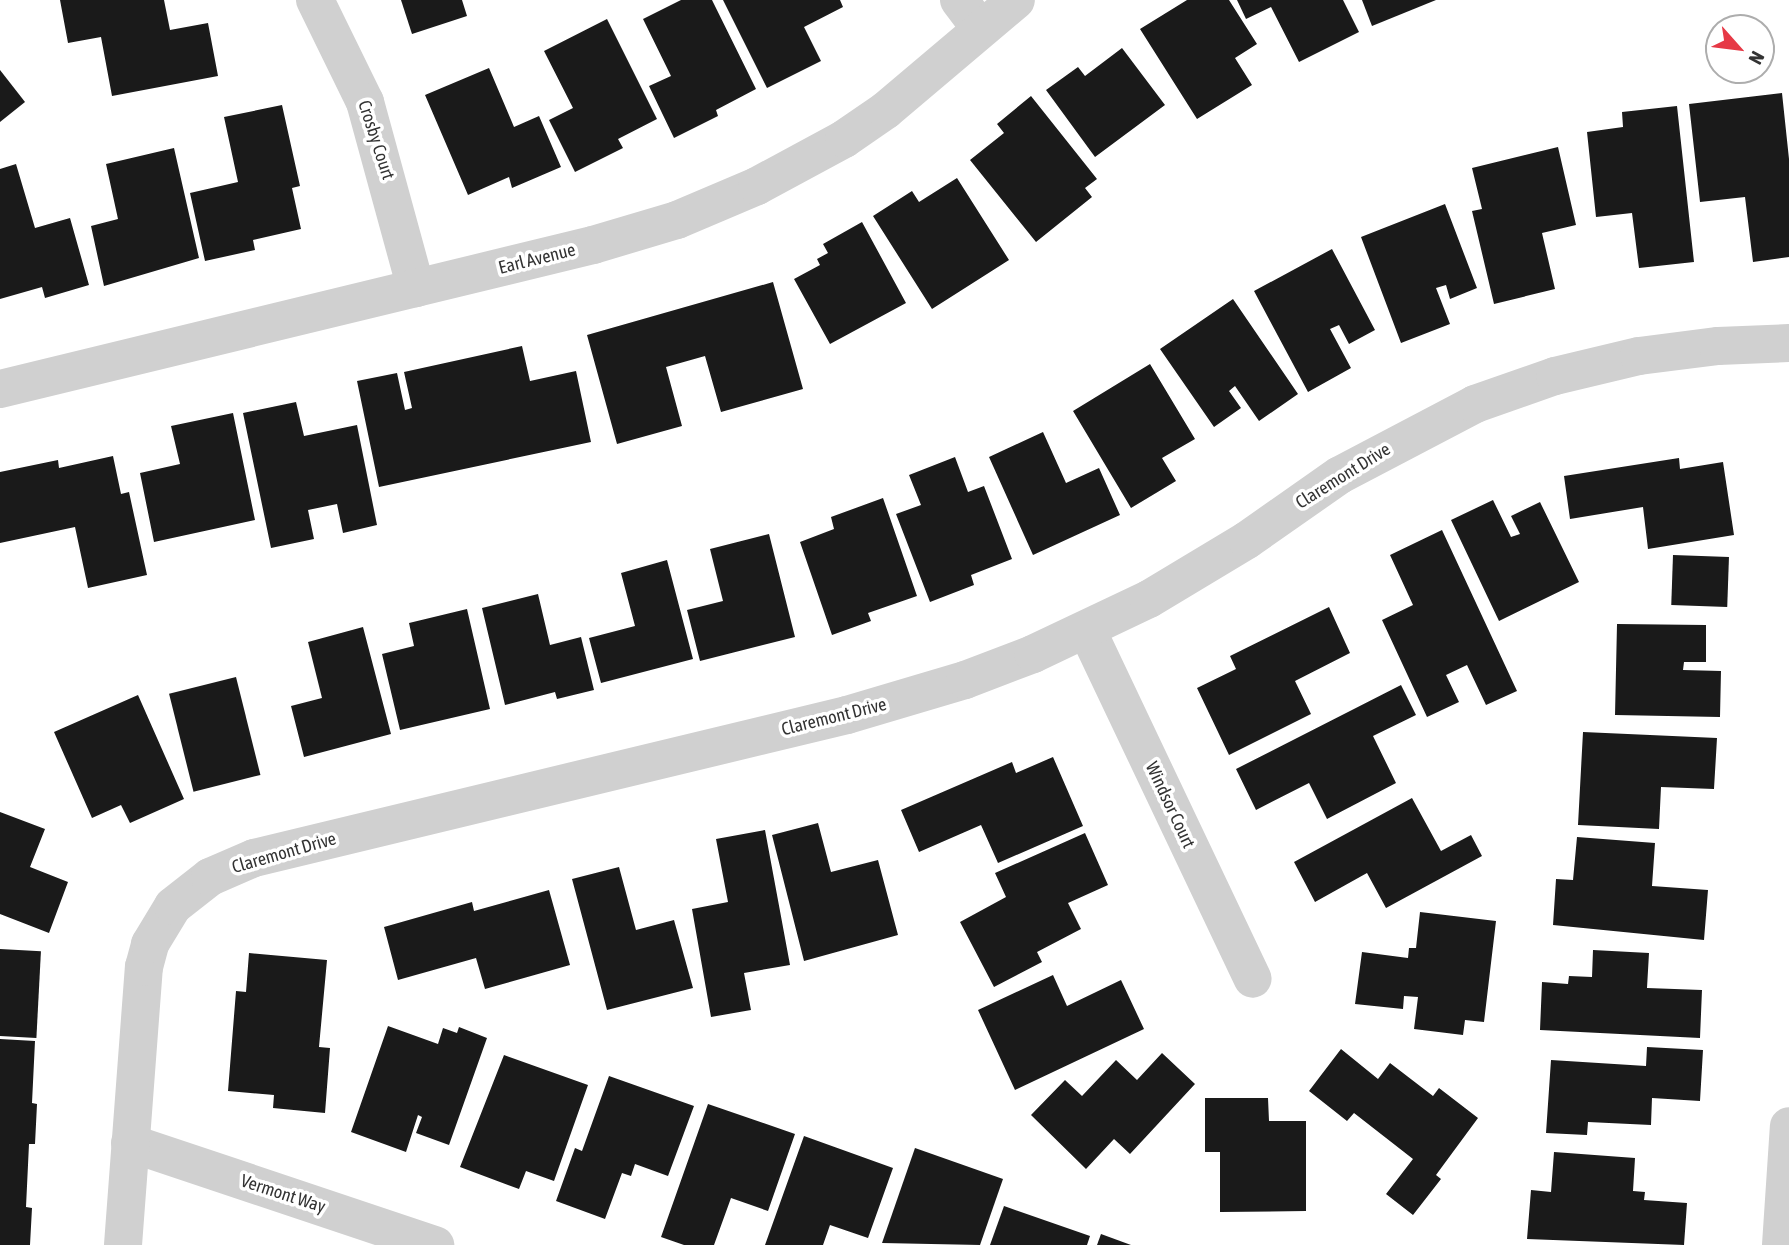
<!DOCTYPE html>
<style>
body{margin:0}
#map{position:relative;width:1789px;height:1245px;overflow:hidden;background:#fff;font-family:"Asap Condensed",sans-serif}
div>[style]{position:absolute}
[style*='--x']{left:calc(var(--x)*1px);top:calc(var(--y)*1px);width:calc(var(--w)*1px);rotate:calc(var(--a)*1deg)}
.building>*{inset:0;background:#1a1a1a;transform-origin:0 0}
.street>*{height:38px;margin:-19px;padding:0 19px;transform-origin:19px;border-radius:19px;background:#d0d0d0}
span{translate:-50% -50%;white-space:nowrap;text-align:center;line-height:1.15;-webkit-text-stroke:7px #fff;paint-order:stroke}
.street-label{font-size:18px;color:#333}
.north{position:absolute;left:1705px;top:14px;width:70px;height:70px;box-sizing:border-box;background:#fff;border:2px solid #adadad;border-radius:50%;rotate:118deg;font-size:19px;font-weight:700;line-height:28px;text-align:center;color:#333}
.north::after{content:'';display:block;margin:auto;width:24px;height:32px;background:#e63946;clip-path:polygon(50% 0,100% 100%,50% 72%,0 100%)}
</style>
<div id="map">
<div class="building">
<i style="clip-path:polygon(60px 0,164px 0,170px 30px,208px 23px,218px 76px,112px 96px,101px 37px,68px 43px)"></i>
<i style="clip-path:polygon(401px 0,462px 0,467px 16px,412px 34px)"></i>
<i style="clip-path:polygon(681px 0,712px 0,756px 89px,716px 110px,718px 116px,674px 138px,649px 86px,671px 76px,643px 19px)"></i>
<i style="clip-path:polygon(723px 0,840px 0,843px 7px,804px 27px,821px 61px,767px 88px)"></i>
<i style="clip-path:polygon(1187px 0,1229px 0,1257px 44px,1235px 58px,1252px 85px,1197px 119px,1140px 29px)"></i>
<i style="clip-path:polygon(1237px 0,1343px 0,1359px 32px,1299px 62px,1271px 7px,1246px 19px)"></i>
<i style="clip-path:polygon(1362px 0,1436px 0,1372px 26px)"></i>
<i style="clip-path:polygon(607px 19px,657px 119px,618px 139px,623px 148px,575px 172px,549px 120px,573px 108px,544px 51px)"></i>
<i style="clip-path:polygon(1122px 48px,1165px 105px,1095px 157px,1046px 90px,1078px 67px,1085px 76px)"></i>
<i style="clip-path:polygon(489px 68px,514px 127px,539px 116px,561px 167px,512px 188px,509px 177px,468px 195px,425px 95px)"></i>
<i style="clip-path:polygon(0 70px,25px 102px,0 122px)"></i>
<i style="clip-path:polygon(1782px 93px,1789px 159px,1789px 257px,1753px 262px,1745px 197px,1700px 202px,1689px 104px)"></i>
<i style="clip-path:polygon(1031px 96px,1097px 179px,1085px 188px,1092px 197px,1036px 242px,970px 160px,1004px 133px,997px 124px)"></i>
<i style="clip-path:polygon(282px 105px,300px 186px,292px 188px,301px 229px,253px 240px,255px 250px,205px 261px,190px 193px,238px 182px,224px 117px)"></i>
<i style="clip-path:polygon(1677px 106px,1694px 262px,1639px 268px,1632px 213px,1596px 217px,1587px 132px,1623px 127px,1622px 112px)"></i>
<i style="clip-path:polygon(1558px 147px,1576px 225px,1542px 233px,1555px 289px,1494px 304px,1472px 211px,1482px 209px,1472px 168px)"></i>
<i style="clip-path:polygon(174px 148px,199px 258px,104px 286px,91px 226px,118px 219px,106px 164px)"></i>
<i style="clip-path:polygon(16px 164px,35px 228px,70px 218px,89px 285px,45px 298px,42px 287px,0 299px,0 169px)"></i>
<i style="clip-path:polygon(957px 178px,1009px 260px,932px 309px,873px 216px,912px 191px,919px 202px)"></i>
<i style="clip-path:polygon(1445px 204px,1477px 288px,1450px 299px,1446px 285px,1436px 288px,1450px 324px,1401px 343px,1361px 237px)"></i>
<i style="clip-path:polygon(862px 222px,906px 303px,830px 344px,794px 279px,820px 265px,817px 259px,828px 253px,823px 244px)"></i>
<i style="clip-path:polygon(1332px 249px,1375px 330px,1349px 344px,1339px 325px,1330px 329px,1351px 368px,1308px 392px,1254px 291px)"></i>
<i style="clip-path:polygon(773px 282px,803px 389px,721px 412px,705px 356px,666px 367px,682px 426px,617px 444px,587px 335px)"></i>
<i style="clip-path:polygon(1233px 299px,1298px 394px,1259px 421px,1235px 386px,1229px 391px,1241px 408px,1214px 427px,1160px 349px)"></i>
<i style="clip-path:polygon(522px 346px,530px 381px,576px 371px,591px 442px,379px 487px,357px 381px,397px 373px,405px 410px,412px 408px,404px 372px)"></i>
<i style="clip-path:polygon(1150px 364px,1195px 439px,1162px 458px,1176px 481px,1131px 508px,1073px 411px)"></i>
<i style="clip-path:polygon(296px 402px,304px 436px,357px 425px,377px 525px,343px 533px,337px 504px,308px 510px,314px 539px,271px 548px,243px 413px)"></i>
<i style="clip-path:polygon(233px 413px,255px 520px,154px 542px,140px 473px,180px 464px,171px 426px)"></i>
<i style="clip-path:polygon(1043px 432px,1066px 483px,1099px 468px,1120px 515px,1033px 555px,989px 457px)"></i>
<i style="clip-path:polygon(113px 456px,121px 494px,129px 492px,147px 575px,88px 588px,75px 527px,0 543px,0 472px,58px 460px,59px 468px)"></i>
<i style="clip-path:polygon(955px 457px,968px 492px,984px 486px,1012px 559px,971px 575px,974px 585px,930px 602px,896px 514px,921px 505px,909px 475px)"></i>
<i style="clip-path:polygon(1679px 458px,1680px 469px,1723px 462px,1734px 535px,1648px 549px,1643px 507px,1570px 519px,1564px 476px)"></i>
<i style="clip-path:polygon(883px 498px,917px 596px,868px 613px,871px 621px,832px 635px,800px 542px,834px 529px,831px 517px)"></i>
<i style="clip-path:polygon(1493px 500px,1511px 537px,1520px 534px,1511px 516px,1540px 502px,1579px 582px,1499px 621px,1451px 520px)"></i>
<i style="clip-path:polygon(1442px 530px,1517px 691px,1486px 705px,1467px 665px,1446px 675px,1459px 702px,1427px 717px,1382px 620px,1413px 605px,1390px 555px)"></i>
<i style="clip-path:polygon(769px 534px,795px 637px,700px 661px,687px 610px,723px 601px,710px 549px)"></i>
<i style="left:1673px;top:555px;width:56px;height:50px;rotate:2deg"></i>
<i style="clip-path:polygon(667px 560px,693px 659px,601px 683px,589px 638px,635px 626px,621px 573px)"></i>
<i style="clip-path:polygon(538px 594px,550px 645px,581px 637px,594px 690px,557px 699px,555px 692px,505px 705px,482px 608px)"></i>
<i style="clip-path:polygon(1329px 607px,1350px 653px,1295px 681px,1311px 714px,1229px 755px,1197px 688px,1236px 669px,1230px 656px)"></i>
<i style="clip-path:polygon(467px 609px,490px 709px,400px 730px,382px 654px,414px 646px,409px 623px)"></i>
<i style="clip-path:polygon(1617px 624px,1706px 625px,1706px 662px,1684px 662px,1683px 670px,1721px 671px,1720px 717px,1615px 715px)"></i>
<i style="clip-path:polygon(363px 627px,391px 734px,304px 757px,291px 706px,322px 698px,308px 642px)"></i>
<i style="left:236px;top:677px;width:101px;height:69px;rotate:76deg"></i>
<i style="clip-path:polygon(1401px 685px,1416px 715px,1373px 736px,1396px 783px,1327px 819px,1309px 783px,1256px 810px,1236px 769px)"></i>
<i style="clip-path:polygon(138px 695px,184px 799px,130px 823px,121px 805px,92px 818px,54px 732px)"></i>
<i style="clip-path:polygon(1583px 732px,1717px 738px,1714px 789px,1661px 787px,1659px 829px,1578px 825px)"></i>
<i style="clip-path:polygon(1053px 757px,1083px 826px,998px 863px,981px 825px,919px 852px,901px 810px,1012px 762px,1016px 773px)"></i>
<i style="clip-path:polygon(1412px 798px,1441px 851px,1471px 835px,1482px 856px,1386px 908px,1367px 873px,1315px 902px,1294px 862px)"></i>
<i style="clip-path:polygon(0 812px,45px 829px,30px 867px,68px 882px,49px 933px,0 914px)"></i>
<i style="clip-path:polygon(818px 823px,831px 872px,878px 860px,898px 935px,804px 961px,772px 835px)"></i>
<i style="clip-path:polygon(765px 830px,790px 965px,744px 973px,751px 1010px,711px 1017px,692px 909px,728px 902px,716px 839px)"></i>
<i style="clip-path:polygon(1085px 833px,1108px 885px,1068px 903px,1081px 929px,1037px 952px,1042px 962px,994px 987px,960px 922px,1006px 897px,995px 873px)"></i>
<i style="clip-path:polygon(1577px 837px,1655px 843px,1652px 886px,1708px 890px,1704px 940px,1553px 925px,1556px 879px,1573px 880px)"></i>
<i style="clip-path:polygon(619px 867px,636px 930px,674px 920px,693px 988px,607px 1010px,572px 879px)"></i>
<i style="clip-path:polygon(549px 890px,570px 965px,485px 989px,476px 958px,398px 980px,384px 927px,472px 902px,474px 911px)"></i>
<i style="clip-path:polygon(1420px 912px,1496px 921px,1484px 1022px,1465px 1020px,1463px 1035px,1414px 1029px,1418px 997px,1404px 996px,1403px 1009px,1355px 1004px,1362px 952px,1408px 958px,1409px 948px,1416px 948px)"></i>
<i style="left:0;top:949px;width:41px;height:87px;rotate:3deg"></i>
<i style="clip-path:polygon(1593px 950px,1649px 953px,1647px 988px,1702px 990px,1700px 1038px,1540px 1030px,1542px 982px,1568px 984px,1569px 976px,1592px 977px)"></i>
<i style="clip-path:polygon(249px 953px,327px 960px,319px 1047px,330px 1048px,325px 1113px,273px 1108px,274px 1095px,228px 1091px,236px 991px,246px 992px)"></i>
<i style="clip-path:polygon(1053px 975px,1067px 1006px,1121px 980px,1144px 1029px,1015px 1090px,978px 1010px)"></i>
<i style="clip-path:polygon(388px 1026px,438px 1044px,443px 1028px,457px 1033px,459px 1027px,487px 1038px,449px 1145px,416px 1133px,422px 1117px,418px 1115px,406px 1152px,351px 1132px)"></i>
<i style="clip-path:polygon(0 1039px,35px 1041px,32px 1103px,37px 1104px,35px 1144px,29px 1144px,26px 1207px,32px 1208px,30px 1245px,0 1245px)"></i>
<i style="clip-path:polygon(1647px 1047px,1703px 1050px,1700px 1101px,1652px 1098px,1651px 1125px,1588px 1122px,1587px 1135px,1546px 1133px,1551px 1060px,1646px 1066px)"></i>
<i style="clip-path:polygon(1341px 1049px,1378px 1079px,1390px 1063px,1433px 1096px,1439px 1088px,1478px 1118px,1436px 1175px,1441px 1179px,1413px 1215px,1386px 1194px,1413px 1159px,1354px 1113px,1347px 1121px,1309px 1091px)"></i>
<i style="clip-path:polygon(1162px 1053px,1195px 1084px,1130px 1154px,1114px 1139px,1086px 1169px,1031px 1115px,1065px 1080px,1082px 1096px,1116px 1060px,1137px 1080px)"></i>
<i style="clip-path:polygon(504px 1055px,588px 1085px,554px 1181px,526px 1171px,519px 1189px,460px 1167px)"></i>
<i style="clip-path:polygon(609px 1076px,694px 1106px,668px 1176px,635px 1164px,631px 1176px,622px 1173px,605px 1219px,556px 1201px,575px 1148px,582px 1151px)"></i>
<i style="clip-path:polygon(1205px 1098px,1268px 1098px,1269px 1121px,1306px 1121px,1306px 1211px,1220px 1212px,1220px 1152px,1205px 1152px)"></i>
<i style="clip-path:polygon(708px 1104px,795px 1134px,768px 1211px,731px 1198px,714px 1245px,684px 1245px,661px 1237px)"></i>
<i style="clip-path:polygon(804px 1136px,893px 1168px,868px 1238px,830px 1225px,823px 1245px,765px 1245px)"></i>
<i style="clip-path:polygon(915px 1148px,1003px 1179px,980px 1245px,882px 1243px)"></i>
<i style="clip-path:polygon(1554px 1152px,1635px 1158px,1633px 1191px,1645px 1192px,1644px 1200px,1687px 1203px,1684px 1245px,1527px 1239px,1531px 1190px,1551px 1192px)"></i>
<i style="clip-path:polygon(1004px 1206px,1090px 1236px,1087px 1245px,990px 1245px)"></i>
<i style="clip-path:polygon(1101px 1234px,1131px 1245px,1097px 1245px)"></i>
</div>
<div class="street">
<i style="--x:315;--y:0;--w:114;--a:63.9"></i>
<i style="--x:365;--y:102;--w:193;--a:74.7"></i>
<i style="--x:959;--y:0;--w:36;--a:53"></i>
<i style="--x:0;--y:389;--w:610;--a:-13.65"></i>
<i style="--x:593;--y:245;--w:88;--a:-16.6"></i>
<i style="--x:677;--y:220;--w:87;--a:-23"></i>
<i style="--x:757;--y:186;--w:99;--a:-28.4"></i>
<i style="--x:844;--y:139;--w:51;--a:-34.6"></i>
<i style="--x:886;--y:110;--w:170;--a:-40.2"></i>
<i style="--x:1087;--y:630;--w:386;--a:64.6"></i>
<i style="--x:130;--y:1143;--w:322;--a:18.5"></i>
<i style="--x:123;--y:1245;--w:279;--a:-85.7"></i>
<i style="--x:144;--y:967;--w:24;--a:-75"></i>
<i style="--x:150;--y:944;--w:44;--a:-58.8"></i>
<i style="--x:173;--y:906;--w:47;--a:-38.1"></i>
<i style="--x:210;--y:877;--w:48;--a:-23.4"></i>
<i style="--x:254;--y:858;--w:610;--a:-13.56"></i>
<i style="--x:847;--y:715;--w:123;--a:-16.5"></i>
<i style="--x:965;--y:680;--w:73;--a:-20.9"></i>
<i style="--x:1033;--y:654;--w:128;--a:-25.4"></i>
<i style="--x:1149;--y:599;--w:114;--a:-31"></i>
<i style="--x:1247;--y:540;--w:113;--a:-35"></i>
<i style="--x:1340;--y:475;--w:153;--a:-27.7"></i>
<i style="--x:1475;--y:404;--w:85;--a:-19.3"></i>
<i style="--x:1555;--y:376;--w:86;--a:-13.4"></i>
<i style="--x:1639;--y:356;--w:80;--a:-7.2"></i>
<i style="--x:1718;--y:346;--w:71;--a:-2.4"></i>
<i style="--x:1781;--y:1245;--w:119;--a:-86.2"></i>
</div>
<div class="street-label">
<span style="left:376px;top:140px;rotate:72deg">Crosby Court</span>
<span style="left:537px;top:259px;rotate:-14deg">Earl Avenue</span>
<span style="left:1343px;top:476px;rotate:-32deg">Claremont Drive</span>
<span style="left:834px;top:717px;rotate:-14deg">Claremont Drive</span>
<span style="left:1170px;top:805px;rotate:65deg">Windsor Court</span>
<span style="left:284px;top:853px;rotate:-16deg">Claremont Drive</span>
<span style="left:283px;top:1194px;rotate:18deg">Vermont Way</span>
</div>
<div class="north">N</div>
</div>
